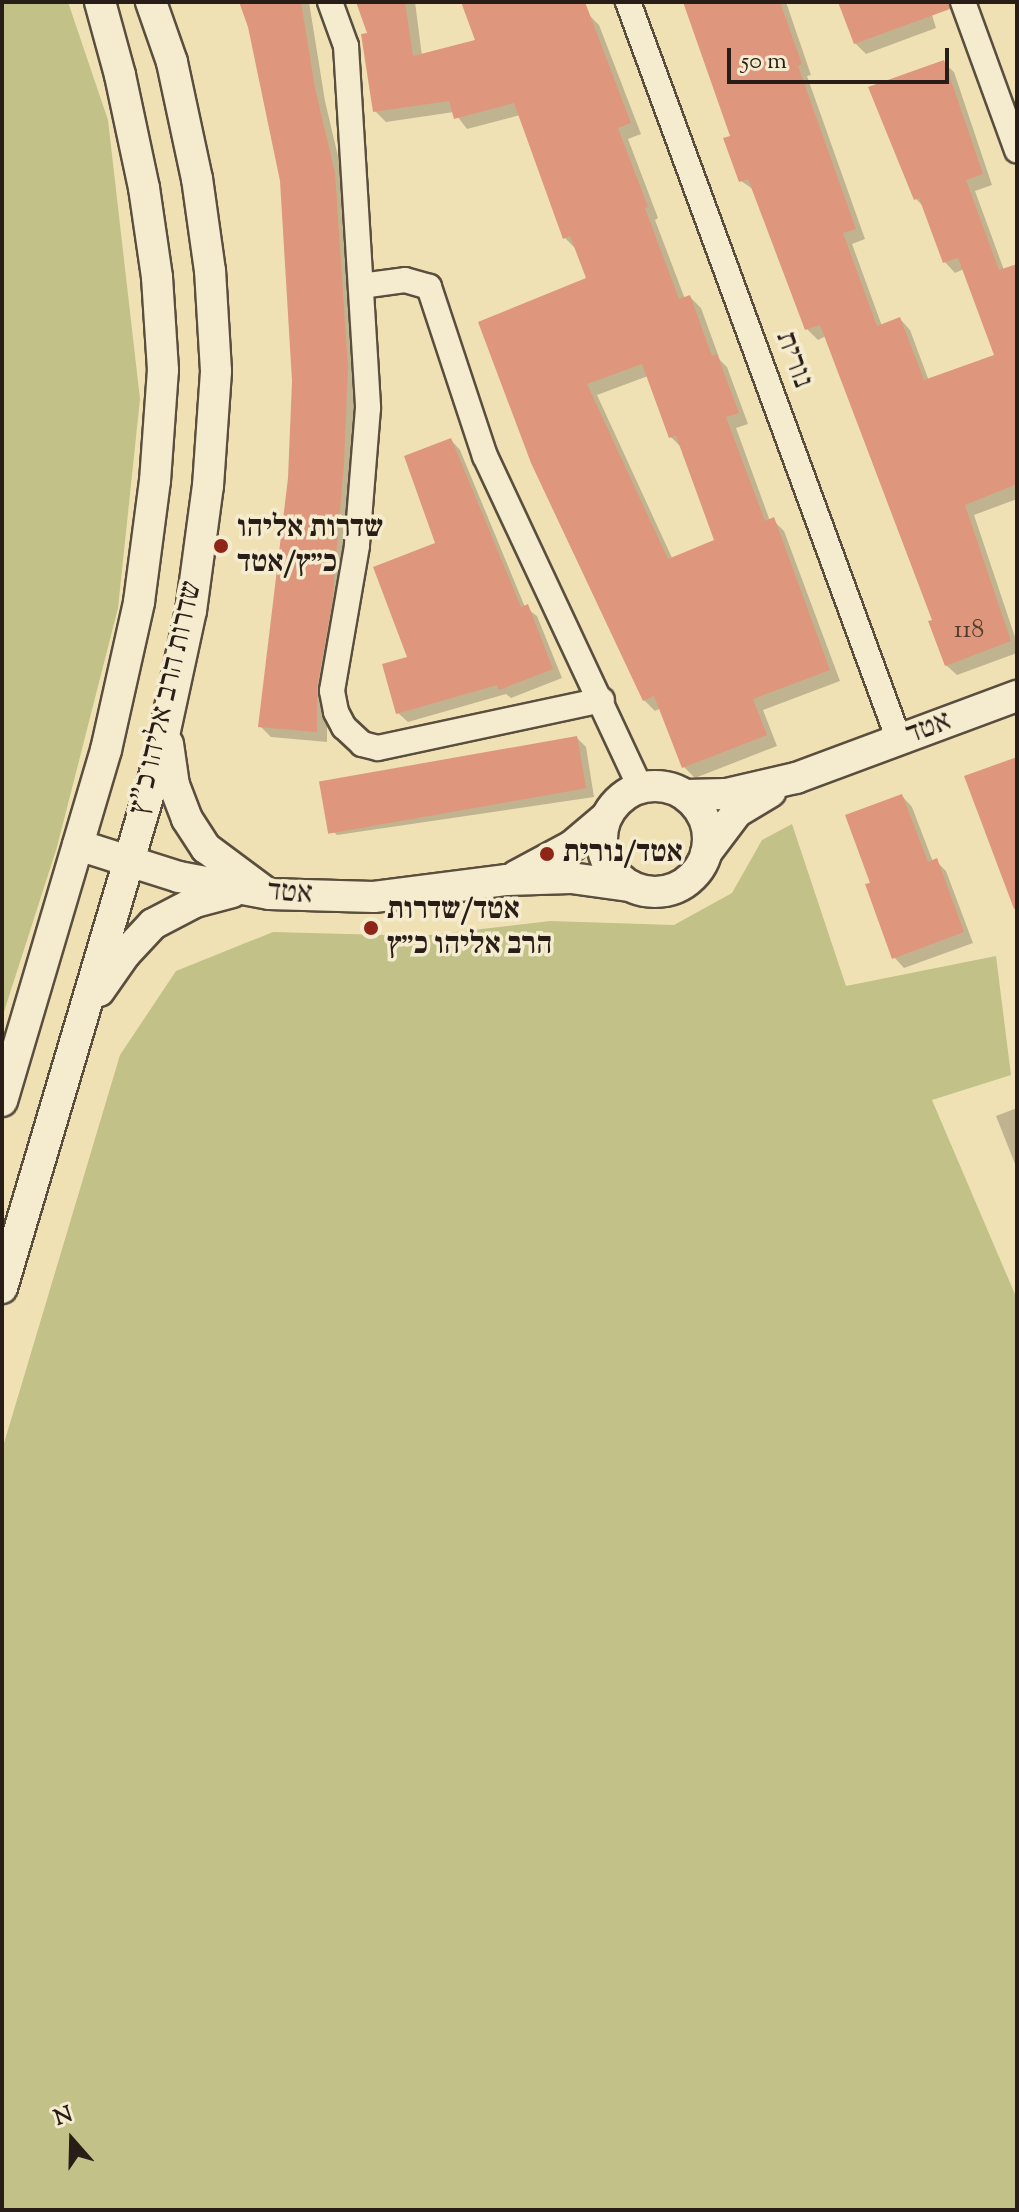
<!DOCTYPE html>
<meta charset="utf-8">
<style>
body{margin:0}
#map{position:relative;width:1019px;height:2212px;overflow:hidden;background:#f0e1b5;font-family:"Sorts Mill Goudy","Frank Ruhl Libre",serif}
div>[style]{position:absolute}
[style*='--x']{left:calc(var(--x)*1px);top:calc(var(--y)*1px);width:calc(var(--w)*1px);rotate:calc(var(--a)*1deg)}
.green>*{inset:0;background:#c1c188}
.shadow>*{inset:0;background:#0003}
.building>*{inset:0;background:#de977c;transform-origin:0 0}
.roads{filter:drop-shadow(2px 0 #5a4e3e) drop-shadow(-2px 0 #5a4e3e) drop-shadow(0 2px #5a4e3e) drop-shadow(0 -2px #5a4e3e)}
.minor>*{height:24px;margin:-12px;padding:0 12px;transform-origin:12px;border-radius:12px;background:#f5eccf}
.tertiary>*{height:30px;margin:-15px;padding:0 15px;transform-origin:15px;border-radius:15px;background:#f5eccf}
.tertiary>.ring{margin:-15px;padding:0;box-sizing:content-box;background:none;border:30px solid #f5eccf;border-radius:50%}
.dots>*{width:22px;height:22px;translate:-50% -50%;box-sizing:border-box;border:4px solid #f5eccf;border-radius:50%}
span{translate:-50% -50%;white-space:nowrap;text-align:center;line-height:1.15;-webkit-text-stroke:7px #f5eccf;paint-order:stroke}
.number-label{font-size:26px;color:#563c30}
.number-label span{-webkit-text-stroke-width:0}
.street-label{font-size:30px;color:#281d17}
.poi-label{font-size:30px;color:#281d17;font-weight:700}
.left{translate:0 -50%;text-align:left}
.frame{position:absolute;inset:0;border:4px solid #281d17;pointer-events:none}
.north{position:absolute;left:32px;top:2100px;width:80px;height:80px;-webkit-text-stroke:6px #f5eccf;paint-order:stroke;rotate:340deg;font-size:22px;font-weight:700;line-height:32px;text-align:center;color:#281d17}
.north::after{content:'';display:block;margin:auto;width:28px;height:36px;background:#281d17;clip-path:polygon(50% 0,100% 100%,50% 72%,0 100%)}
.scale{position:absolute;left:727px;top:48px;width:222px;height:36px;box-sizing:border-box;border:4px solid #281d17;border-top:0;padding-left:10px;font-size:24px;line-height:28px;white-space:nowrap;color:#281d17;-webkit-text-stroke:6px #f5eccf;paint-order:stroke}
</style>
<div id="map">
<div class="green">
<i style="clip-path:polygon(2px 2px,68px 2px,108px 120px,140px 399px,118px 608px,57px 847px,2px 1018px)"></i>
<i style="clip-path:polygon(792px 824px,846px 986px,996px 956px,1011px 1075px,932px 1100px,1017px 1299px,1017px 2210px,2px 2210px,2px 1450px,120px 1055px,176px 971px,273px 932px,421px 936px,550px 921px,674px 925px,732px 893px,762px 840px)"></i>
</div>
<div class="shadow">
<i style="clip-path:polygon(241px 2px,309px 2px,325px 101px,345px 186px,358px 379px,354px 476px,327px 700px,327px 742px,271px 737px,260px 726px,290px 478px,294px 381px,282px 181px,250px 26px)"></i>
<i style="clip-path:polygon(evenodd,358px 2px,415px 2px,422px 56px,478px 41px,463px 2px,556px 2px,588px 14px,599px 25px,641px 134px,628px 139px,658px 218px,655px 220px,685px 299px,690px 297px,701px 308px,720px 360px,727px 367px,748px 424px,736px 428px,770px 521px,773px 520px,784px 531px,840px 681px,763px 710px,777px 746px,695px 778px,684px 767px,661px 708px,655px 711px,644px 700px,554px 511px,588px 279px,576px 249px,565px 238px,520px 115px,467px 129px,454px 112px,386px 122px,375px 111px,370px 35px,358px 2px,648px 376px,671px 437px,682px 448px,717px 541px,673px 560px,597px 395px,648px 376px)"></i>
<i style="clip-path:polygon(685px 2px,786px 2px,811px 75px,807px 76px,865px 239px,852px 244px,882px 326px,900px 319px,910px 330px,929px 381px,997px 356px,964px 269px,955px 273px,945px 262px,924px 207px,916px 199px,943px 62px,954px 72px,992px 185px,975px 191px,1004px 270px,1017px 270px,1017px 499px,974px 515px,1017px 643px,1017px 653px,957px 675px,946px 665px,934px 621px,826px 336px,818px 340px,807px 329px,754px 190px,741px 181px,732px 137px)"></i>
<i style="clip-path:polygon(840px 2px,928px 2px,936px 28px,866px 54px,855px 43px)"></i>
<i style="clip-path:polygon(451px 440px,460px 450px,525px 607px,537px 616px,562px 678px,511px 698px,506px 694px,408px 722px,398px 713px,437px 545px)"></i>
<i style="clip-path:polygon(577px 738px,586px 747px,594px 797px,337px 835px,328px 826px)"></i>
<i style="clip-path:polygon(902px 796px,912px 807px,933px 862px,936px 861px,946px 871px,973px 943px,904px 968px,894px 957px,873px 884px)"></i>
<i style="clip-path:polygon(1017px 1108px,1017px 1169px,996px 1116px)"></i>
</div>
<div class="building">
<i style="clip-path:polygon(239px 2px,301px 2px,315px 88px,335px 173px,348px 367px,344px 464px,332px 603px,317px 688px,317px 732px,258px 727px,288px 478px,292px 381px,280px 181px,248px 27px)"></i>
<i style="clip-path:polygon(evenodd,356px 2px,405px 2px,413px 56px,475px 40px,461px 2px,585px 2px,631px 123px,618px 128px,648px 207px,645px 208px,679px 299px,690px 295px,712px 356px,717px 354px,739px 413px,726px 417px,765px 521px,774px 517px,830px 670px,753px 699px,767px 735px,682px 768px,654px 696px,643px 701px,531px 463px,478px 322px,586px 278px,570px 236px,563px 239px,514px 103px,454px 119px,449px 101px,373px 112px,361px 34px,367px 33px,356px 2px,642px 364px,669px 438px,676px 436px,714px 540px,668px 559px,587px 384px,642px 364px)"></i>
<i style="clip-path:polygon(683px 2px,780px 2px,802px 64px,798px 66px,856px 229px,843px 233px,877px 326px,900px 317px,924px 380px,994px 355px,958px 258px,943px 263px,919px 198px,914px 200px,868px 87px,944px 60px,983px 174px,966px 180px,999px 270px,1017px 264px,1017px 484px,965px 505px,1011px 641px,945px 666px,928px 621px,932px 620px,820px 325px,805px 330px,748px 179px,739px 182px,723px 138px,730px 136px)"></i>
<i style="clip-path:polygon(838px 2px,948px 2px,950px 9px,854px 44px)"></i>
<i style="clip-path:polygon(451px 438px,521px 607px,528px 604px,553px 669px,499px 690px,497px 685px,396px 714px,382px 664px,407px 657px,373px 567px,435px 543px,404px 456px)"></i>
<i style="left:577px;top:736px;width:53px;height:262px;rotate:80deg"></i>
<i style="clip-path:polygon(1017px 757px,1017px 908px,1014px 909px,964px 776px)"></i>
<i style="clip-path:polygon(902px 794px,928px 862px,937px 858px,964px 932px,892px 959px,865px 884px,870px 883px,845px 815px)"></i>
</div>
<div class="roads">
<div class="minor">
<i style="--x:330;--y:2;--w:47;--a:70"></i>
<i style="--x:346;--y:46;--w:363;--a:86.5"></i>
<i style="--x:368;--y:408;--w:138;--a:94.6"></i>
<i style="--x:357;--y:546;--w:147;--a:99.8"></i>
<i style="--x:332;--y:691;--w:21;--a:79"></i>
<i style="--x:336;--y:712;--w:17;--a:62"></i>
<i style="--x:344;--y:727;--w:25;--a:43"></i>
<i style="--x:362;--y:744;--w:16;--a:14"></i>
<i style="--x:378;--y:748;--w:229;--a:-12.1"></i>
<i style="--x:628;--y:2;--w:786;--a:69.84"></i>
<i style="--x:963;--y:2;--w:158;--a:70"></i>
<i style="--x:361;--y:286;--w:44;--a:-7.8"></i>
<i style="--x:405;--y:280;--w:25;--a:16"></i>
<i style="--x:429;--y:287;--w:178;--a:71.7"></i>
<i style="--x:485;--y:456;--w:365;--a:64.9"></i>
</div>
<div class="tertiary">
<i style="--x:168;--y:744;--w:41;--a:81.7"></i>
<i style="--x:174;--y:785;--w:36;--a:69"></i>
<i style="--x:187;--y:819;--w:35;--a:57"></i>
<i style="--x:206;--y:848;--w:72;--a:36.6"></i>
<i class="ring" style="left:602px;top:786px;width:76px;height:76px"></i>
<i style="--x:686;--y:795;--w:40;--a:-1.4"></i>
<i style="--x:726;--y:794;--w:72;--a:-12.9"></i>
<i style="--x:796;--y:778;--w:236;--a:-20.4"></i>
<i style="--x:78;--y:845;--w:106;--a:17.6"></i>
<i style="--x:179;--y:877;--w:92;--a:10.7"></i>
<i style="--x:269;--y:894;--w:105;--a:1.6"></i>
<i style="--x:374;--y:897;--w:134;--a:-7.3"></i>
<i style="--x:507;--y:880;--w:64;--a:-1.8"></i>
<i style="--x:571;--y:878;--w:60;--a:7.7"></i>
<i style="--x:706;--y:853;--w:51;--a:-52.9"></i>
<i style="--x:737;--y:812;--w:39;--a:-31"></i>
<i style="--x:516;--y:876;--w:64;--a:-28.2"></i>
<i style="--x:572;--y:846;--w:43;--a:-40.3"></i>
<i style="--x:99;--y:991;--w:45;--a:-54.9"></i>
<i style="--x:125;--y:954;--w:41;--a:-47"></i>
<i style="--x:153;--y:924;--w:47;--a:-27.6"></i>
<i style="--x:195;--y:902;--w:38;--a:-15"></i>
<i style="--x:2;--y:1101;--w:366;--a:-73.5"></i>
<i style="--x:106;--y:750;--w:152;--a:-77.4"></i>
<i style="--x:139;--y:602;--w:122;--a:-82.5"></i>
<i style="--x:155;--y:481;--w:111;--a:-85.9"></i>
<i style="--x:163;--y:370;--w:93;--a:-93.7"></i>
<i style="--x:157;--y:277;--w:90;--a:-98.3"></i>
<i style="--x:144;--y:188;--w:116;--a:-102"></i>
<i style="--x:120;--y:75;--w:76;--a:-105.3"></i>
<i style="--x:2;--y:1288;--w:548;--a:-73.45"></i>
<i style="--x:158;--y:763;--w:156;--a:-77.8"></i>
<i style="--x:191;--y:611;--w:126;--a:-82.3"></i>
<i style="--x:208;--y:486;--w:115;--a:-86"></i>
<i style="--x:216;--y:371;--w:100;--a:-93.4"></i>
<i style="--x:210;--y:271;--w:93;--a:-98"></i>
<i style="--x:197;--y:179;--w:120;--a:-102.1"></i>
<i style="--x:172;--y:62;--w:64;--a:-109.3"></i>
</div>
</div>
<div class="dots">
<i style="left:221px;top:546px;background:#8f2418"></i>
<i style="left:547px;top:854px;background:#8f2418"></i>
<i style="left:371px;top:928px;background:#8f2418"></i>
</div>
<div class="number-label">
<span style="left:969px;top:631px">118</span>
</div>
<div class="street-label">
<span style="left:793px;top:360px;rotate:70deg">נורית</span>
<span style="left:167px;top:698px;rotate:-77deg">שדרות הרב אליהו כ"ץ</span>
<span style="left:929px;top:729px;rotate:-20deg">אטד</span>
<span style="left:290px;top:894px;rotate:5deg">אטד</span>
</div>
<div class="poi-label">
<span class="left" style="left:237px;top:546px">שדרות אליהו<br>כ״ץ/אטד</span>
<span class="left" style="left:563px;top:854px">אטד/נורית</span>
<span class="left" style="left:387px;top:928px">אטד/שדרות<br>הרב אליהו כ״ץ</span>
</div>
<div class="frame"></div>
<div class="north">N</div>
<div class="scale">50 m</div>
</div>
